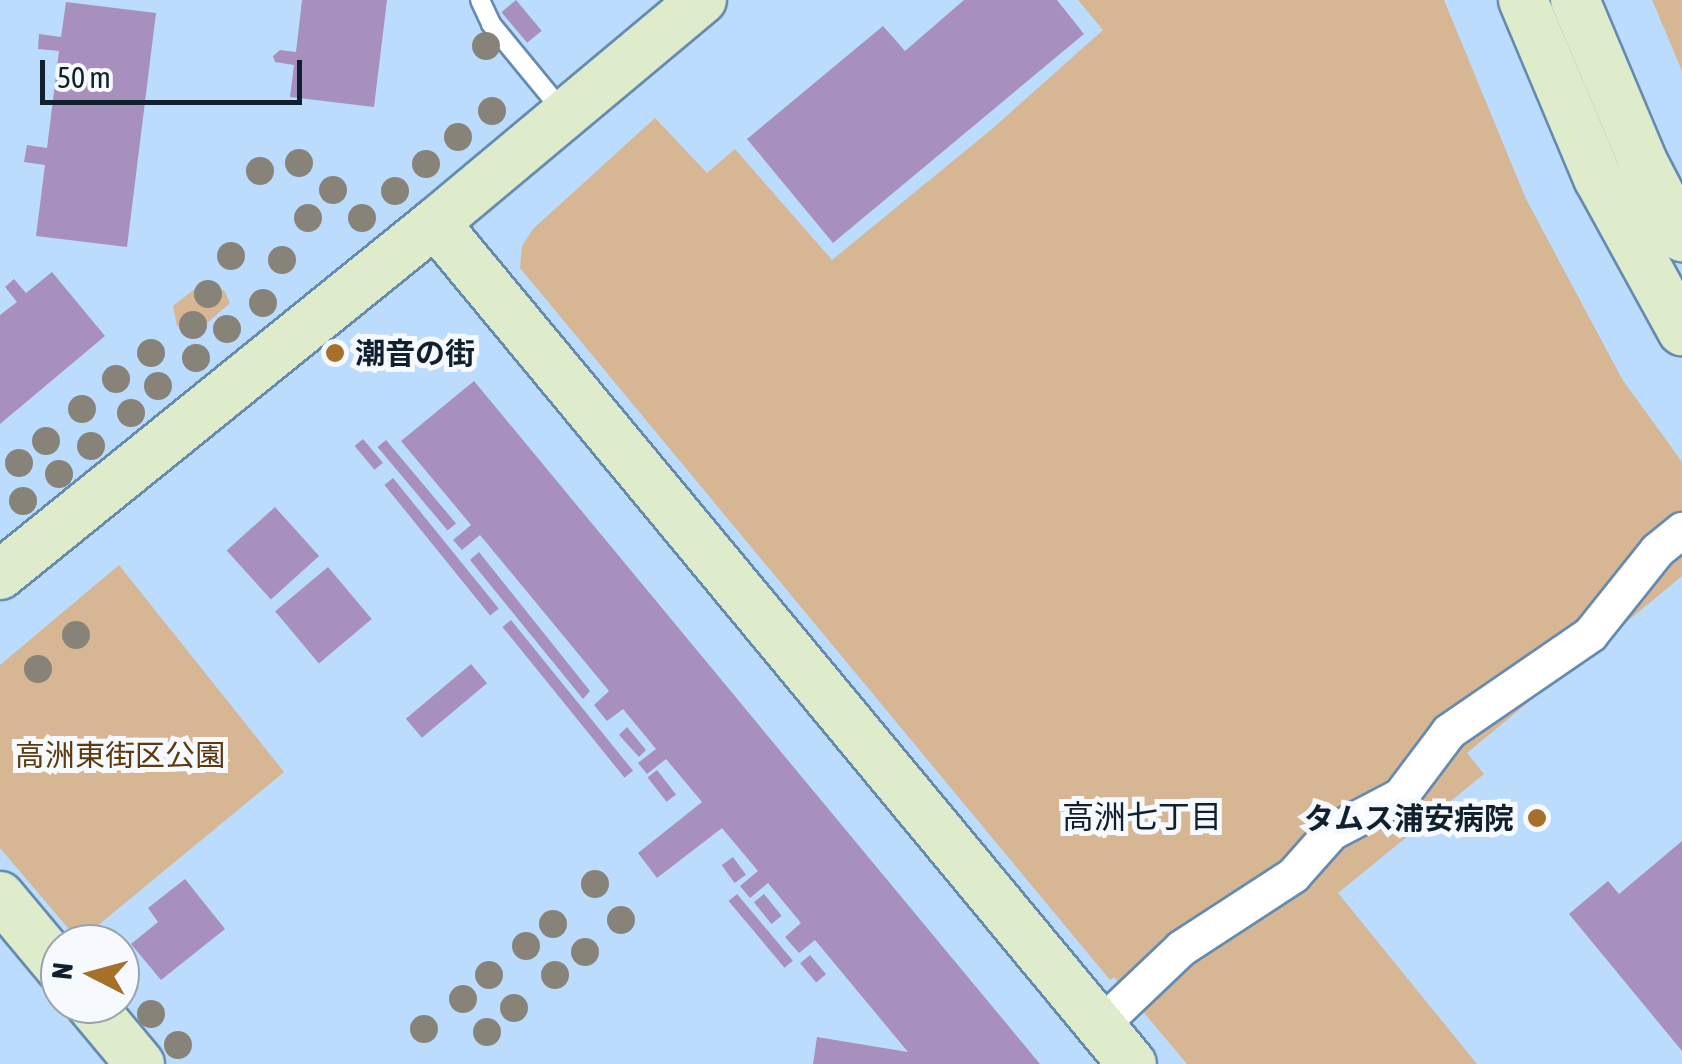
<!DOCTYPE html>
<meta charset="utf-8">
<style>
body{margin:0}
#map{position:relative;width:1682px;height:1064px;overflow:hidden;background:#bcdcfd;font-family:"Asap Condensed","Noto Sans JP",sans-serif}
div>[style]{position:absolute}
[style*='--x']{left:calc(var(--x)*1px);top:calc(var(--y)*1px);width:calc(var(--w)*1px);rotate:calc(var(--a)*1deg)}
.green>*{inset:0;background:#d6b693}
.building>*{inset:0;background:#a890be;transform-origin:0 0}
.roads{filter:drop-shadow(2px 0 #658bb1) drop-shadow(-2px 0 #658bb1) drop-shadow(0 2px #658bb1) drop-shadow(0 -2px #658bb1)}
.lane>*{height:18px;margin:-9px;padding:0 9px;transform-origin:9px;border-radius:9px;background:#fff}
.street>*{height:35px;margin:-17.5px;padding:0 17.5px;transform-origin:17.5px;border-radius:17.5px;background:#fff}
.secondary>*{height:48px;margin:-24px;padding:0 24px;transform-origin:24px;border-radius:24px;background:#deeccc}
.trees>*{width:28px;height:28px;margin:-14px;border-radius:50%;background:#878379}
.dots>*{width:28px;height:28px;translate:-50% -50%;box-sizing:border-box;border:5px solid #f6fafe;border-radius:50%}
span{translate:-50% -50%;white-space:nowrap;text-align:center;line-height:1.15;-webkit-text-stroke:10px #f6fafe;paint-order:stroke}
.poi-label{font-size:30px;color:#11202f;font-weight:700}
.left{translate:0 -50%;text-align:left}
.right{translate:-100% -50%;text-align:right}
.park-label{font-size:30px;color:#5c3a0d}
.neighbourhood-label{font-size:32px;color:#11202f}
.north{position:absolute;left:40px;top:924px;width:100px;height:100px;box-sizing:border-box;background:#f6fafe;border:2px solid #9aa3ab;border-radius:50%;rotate:276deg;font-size:28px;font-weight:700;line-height:40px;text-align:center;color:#11202f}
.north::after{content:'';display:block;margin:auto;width:35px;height:45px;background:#a66f2a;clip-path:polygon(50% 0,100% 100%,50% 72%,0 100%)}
.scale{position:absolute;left:40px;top:60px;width:262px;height:45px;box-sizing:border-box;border:5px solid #11202f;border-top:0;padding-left:12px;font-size:30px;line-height:35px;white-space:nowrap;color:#11202f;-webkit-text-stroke:8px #f6fafe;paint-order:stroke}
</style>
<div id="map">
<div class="green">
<i style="clip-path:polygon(1078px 0,1444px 0,1526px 199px,1622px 379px,1682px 462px,1682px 520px,1597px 645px,1467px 753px,1484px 774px,1338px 893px,1477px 1064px,1187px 1064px,1114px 977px,1110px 980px,520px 268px,522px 246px,533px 229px,655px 118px,707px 173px,735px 149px,832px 260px,992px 129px,1103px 30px)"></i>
<i style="clip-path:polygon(1652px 0,1682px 0,1682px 71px,1656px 9px)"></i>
<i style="clip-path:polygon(196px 288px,224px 290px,230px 303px,198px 331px,189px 331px,177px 326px,173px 306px)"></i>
<i style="clip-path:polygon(1682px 544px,1682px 576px,1607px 638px)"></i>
<i style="clip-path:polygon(119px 565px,284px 772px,79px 941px,0 848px,0 665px)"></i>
</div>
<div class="building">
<i style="clip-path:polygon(302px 0,387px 0,374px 107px,290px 97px,294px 65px,275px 62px,273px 56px,280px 50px,296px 52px)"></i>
<i style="left:516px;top:0;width:40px;height:19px;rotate:50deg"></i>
<i style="clip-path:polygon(964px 0,1057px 0,1084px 34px,833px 243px,747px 139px,883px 26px,905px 51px)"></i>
<i style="clip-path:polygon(66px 2px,156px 13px,127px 247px,36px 236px,45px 165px,24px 162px,27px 145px,47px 148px,59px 51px,38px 49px,39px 34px,61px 37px)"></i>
<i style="clip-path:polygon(52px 272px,105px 336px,0 424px,0 315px,17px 302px,5px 287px,14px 279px,26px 293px)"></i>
<i style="clip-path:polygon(474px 381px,772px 741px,1040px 1064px,813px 1064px,817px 1037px,908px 1052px,815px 940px,799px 953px,785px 937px,801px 923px,768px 883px,750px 898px,740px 886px,758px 871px,722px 828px,657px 878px,638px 853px,702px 802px,666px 759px,647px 774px,638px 763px,656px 749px,623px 709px,607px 721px,594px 705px,609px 691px,480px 535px,462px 550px,453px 540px,471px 525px,401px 441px)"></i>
<i style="left:363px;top:439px;width:31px;height:11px;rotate:50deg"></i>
<i style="left:386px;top:440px;width:109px;height:11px;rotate:50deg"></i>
<i style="left:393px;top:478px;width:168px;height:11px;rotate:51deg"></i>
<i style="left:275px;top:507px;width:66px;height:65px;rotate:48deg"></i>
<i style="clip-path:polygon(479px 552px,590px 691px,583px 699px,470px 560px)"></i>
<i style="left:328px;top:567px;width:68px;height:69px;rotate:50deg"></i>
<i style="left:511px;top:620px;width:194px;height:11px;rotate:51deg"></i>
<i style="left:471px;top:664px;width:25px;height:85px;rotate:50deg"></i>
<i style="clip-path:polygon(627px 727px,646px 750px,639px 757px,619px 735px)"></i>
<i style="left:657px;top:770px;width:31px;height:12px;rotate:52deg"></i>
<i style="clip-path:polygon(1682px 841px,1682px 1051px,1569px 914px,1608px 881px,1619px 894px)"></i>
<i style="left:733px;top:857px;width:22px;height:14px;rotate:54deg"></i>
<i style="clip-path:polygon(185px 879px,225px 929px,161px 980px,131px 944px,158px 922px,148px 908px)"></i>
<i style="left:737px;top:894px;width:87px;height:11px;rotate:50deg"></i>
<i style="left:764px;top:894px;width:28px;height:13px;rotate:51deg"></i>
<i style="left:810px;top:955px;width:25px;height:13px;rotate:50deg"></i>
</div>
<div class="roads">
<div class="lane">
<i style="--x:480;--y:0;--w:26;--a:65"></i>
<i style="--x:491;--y:24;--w:117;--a:50.6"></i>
</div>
<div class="street">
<i style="--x:1117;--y:1009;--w:88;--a:-43.6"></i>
<i style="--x:1181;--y:948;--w:134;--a:-33.1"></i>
<i style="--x:1293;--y:875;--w:57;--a:-48.5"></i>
<i style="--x:1331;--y:832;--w:78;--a:-27.6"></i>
<i style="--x:1400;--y:796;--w:81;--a:-53"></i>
<i style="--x:1449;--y:731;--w:171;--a:-34.5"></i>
<i style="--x:1590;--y:634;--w:107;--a:-51.4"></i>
<i style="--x:1657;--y:550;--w:32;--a:-39"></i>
</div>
<div class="secondary">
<i style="--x:1523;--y:0;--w:193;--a:67.2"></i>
<i style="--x:1598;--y:178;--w:175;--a:61.2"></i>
<i style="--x:1575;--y:0;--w:176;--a:67.2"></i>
<i style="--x:1643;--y:162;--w:85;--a:62.5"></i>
<i style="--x:435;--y:223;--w:1092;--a:50.35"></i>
<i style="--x:0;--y:575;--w:560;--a:-38.98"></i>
<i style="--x:435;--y:223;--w:348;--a:-39.9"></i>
<i style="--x:0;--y:896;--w:94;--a:50.2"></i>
<i style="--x:90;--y:1004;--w:78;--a:50.2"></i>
</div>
</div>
<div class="trees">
<i style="left:486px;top:46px"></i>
<i style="left:492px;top:111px"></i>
<i style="left:458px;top:137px"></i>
<i style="left:299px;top:163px"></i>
<i style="left:426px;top:164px"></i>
<i style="left:260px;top:171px"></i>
<i style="left:333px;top:190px"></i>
<i style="left:395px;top:191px"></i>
<i style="left:308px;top:218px"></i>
<i style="left:362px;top:218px"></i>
<i style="left:231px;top:256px"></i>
<i style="left:282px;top:260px"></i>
<i style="left:208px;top:294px"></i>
<i style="left:263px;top:303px"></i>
<i style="left:193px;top:325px"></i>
<i style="left:227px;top:329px"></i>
<i style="left:151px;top:353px"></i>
<i style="left:196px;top:358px"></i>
<i style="left:116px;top:379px"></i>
<i style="left:158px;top:386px"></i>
<i style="left:82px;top:409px"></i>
<i style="left:131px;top:413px"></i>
<i style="left:46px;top:441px"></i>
<i style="left:91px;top:446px"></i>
<i style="left:19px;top:463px"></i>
<i style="left:59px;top:474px"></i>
<i style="left:23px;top:501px"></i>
<i style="left:76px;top:635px"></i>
<i style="left:38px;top:669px"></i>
<i style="left:595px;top:884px"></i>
<i style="left:621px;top:920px"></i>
<i style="left:553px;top:924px"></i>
<i style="left:526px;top:946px"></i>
<i style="left:585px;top:952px"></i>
<i style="left:489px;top:975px"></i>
<i style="left:555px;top:975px"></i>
<i style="left:463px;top:999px"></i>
<i style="left:514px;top:1008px"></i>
<i style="left:151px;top:1014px"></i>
<i style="left:424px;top:1029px"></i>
<i style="left:487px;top:1032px"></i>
<i style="left:178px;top:1045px"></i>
</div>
<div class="dots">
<i style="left:335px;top:353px;background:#a66f2a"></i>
<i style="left:1537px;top:818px;background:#a66f2a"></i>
</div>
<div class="poi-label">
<span class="left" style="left:355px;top:353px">潮音の街</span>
<span class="right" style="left:1514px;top:818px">タムス浦安病院</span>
</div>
<div class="park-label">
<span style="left:120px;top:755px">高洲東街区公園</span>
</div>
<div class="neighbourhood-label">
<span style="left:1142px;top:817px">高洲七丁目</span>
</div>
<div class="north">N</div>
<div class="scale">50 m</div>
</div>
